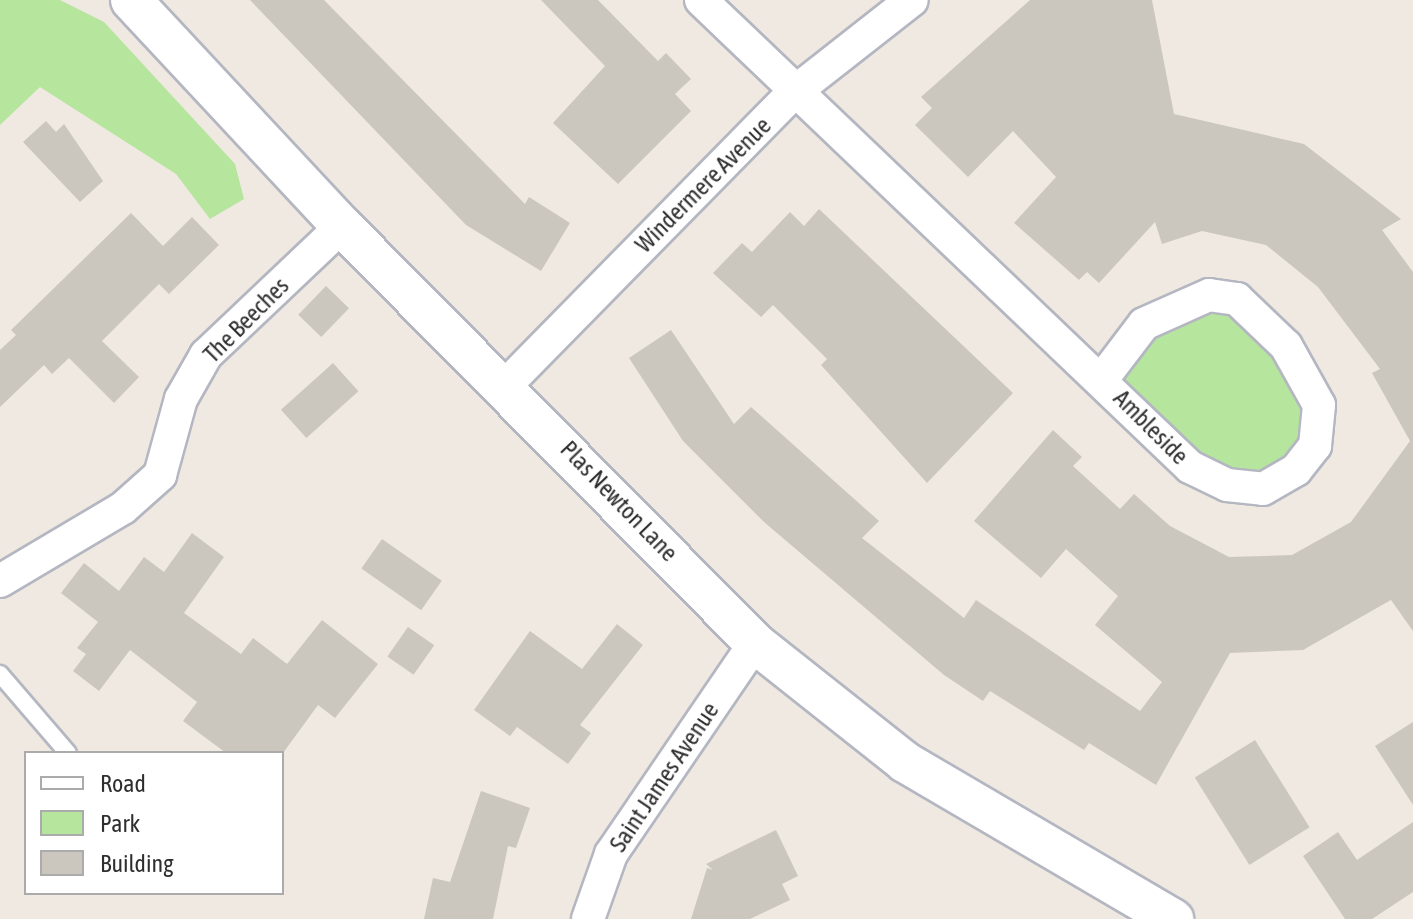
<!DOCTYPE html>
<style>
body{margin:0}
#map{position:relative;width:1413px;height:919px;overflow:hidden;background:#efe9e1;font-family:"Asap Condensed",sans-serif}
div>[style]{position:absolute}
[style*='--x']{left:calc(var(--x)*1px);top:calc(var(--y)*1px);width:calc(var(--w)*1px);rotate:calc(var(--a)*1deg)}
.green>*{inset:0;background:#b6e59e}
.building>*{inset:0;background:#cbc7bf;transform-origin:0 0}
.roads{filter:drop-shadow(2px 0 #b4b7c1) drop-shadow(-2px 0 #b4b7c1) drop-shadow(0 2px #b4b7c1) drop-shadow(0 -2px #b4b7c1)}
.service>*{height:16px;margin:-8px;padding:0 8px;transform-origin:8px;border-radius:8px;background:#fff}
.minor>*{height:32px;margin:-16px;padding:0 16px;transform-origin:16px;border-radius:16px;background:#fff}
.tertiary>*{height:40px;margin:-20px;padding:0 20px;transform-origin:20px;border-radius:20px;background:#fff}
span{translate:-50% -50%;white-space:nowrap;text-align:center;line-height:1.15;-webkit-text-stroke:7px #fff;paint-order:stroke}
.street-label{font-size:24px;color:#2e2e2e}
.legend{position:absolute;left:24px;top:751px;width:260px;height:144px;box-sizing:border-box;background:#fff;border:2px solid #ababab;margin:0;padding:10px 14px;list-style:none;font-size:24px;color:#2e2e2e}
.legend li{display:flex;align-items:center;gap:16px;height:40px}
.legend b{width:40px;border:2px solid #ababab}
</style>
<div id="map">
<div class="green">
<i style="clip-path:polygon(0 0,60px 0,104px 22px,235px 164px,244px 199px,210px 219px,176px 174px,40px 87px,0 125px)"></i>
<i style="clip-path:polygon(1237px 299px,1319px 405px,1296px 470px,1227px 485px,1103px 378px,1119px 349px)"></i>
</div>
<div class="building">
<i style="clip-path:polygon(250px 0,324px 0,525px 204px,529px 197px,570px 223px,541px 271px,466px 225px)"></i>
<i style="clip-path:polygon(541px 0,598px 0,658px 61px,666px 53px,691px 79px,675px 94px,691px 111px,618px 184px,553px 123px,605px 66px)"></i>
<i style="clip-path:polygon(1030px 0,1152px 0,1174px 114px,1304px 144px,1401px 219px,1382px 230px,1413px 272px,1413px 631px,1391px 600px,1303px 650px,1230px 653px,1156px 785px,1089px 743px,1084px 750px,990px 691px,983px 701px,944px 675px,764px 522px,683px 441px,629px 358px,671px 330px,734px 424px,751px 407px,879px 521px,862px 538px,964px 618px,976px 600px,1140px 711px,1162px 682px,1095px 625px,1118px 596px,1066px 549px,1041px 578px,974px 521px,1053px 430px,1082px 457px,1073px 466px,1120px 509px,1134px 494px,1170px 526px,1229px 557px,1292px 555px,1351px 522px,1410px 441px,1372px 373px,1380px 369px,1318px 287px,1266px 245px,1202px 231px,1162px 244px,1155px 222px,1099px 283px,1087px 272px,1079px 280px,1014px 223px,1056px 177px,1013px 131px,968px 177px,915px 125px,932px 108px,921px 97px)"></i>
<i style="clip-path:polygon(46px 121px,56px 132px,64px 124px,103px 181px,80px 202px,23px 142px)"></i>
<i style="clip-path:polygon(819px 209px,1013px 393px,927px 483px,821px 365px,827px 359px,773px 305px,761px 317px,713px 273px,742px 243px,752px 252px,790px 212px,804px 226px)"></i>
<i style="clip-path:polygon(131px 213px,163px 246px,192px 217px,219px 245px,169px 294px,159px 284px,102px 341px,139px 377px,114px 403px,69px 358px,52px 374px,44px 365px,0 407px,0 350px,16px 335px,11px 330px)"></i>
<i style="left:326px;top:286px;width:32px;height:40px;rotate:44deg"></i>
<i style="left:333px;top:363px;width:38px;height:70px;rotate:48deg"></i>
<i style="clip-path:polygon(192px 533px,224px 557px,184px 613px,241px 654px,253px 638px,287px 664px,322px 620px,378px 664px,335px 718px,318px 705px,283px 753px,226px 753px,183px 721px,197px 702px,130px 650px,99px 691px,73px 671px,86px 654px,77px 648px,98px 622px,61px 593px,84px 563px,119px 591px,144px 557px,164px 572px)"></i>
<i style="left:382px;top:539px;width:73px;height:36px;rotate:35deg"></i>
<i style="clip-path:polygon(617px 624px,643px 645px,580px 725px,591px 733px,568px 764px,517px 727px,510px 736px,474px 710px,530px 631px,582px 669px)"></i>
<i style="left:408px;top:627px;width:32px;height:36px;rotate:35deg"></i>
<i style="clip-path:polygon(1413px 722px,1413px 805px,1375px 746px)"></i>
<i style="left:1255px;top:740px;width:103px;height:71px;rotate:58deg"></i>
<i style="clip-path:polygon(481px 791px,530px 808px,516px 848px,508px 846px,493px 919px,424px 919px,433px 878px,450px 882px)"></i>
<i style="clip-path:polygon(1413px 822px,1413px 892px,1372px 919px,1345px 919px,1303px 856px,1338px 832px,1357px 860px)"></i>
<i style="clip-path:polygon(776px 830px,798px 876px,782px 884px,790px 900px,750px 919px,691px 919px,707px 868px,713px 870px,706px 864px)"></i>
</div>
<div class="roads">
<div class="service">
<i style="--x:0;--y:674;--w:104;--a:49.3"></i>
</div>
<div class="minor">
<i style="--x:701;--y:0;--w:676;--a:43.68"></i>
<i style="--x:1190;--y:467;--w:41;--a:25.9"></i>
<i style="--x:1227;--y:485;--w:36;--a:6"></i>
<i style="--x:1263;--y:489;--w:38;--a:-30"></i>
<i style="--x:1296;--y:470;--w:31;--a:-52"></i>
<i style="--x:1315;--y:446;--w:41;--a:-84.4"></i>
<i style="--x:1319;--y:405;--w:68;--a:-119.2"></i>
<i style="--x:1286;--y:346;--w:68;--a:-136.2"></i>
<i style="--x:1237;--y:299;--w:28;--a:-172"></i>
<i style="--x:1209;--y:295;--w:71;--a:156"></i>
<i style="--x:1144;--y:324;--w:68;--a:127.2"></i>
<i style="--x:506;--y:385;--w:408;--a:-45.5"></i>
<i style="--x:792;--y:94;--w:152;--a:-38.1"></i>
<i style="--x:0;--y:581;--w:143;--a:-30.7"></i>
<i style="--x:123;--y:508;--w:50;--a:-41.7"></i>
<i style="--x:160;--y:475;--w:79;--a:-74.6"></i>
<i style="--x:181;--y:399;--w:51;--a:-60.4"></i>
<i style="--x:206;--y:355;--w:187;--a:-43.5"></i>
<i style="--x:588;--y:919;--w:69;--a:-70.5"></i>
<i style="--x:611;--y:854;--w:255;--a:-55.7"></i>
</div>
<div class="tertiary">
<i style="--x:131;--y:0;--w:309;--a:47"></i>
<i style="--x:342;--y:226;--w:587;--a:45.28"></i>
<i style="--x:755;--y:643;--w:191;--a:38.4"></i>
<i style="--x:905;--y:762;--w:311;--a:30.4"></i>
</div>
</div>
<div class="street-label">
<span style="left:703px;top:185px;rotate:-45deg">Windermere Avenue</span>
<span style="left:246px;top:320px;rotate:-45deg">The Beeches</span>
<span style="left:1151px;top:427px;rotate:45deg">Ambleside</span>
<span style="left:619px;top:501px;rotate:46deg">Plas Newton Lane</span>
<span style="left:664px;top:777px;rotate:-56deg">Saint James Avenue</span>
</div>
<ul class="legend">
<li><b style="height:10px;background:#fff"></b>Road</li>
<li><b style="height:22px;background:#b6e59e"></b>Park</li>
<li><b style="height:22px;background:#cbc7bf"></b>Building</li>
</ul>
</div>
